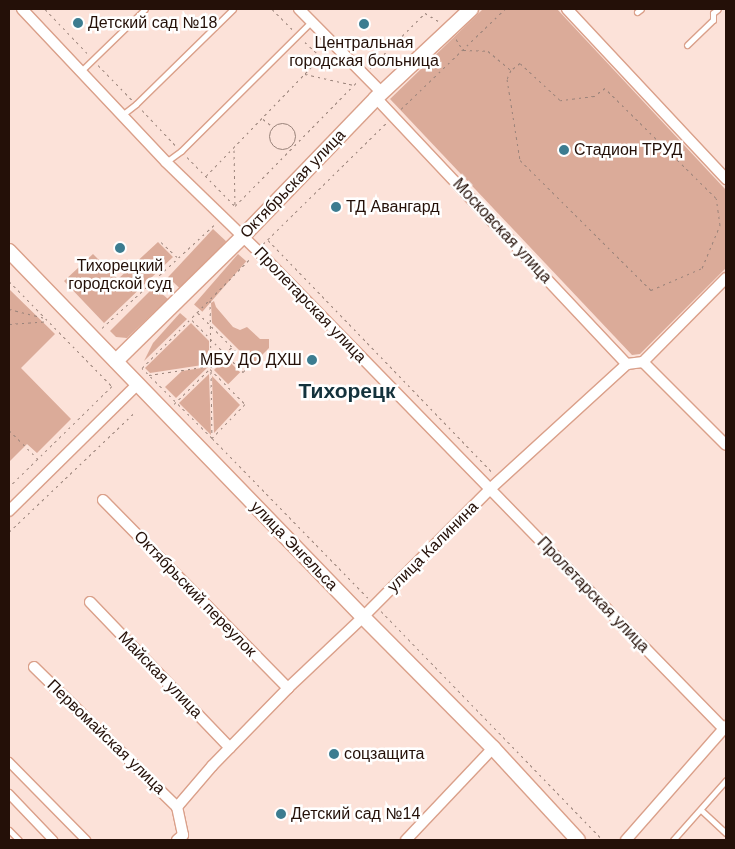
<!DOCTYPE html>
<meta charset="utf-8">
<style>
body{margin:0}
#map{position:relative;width:735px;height:849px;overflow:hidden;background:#fce2d9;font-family:Arial,sans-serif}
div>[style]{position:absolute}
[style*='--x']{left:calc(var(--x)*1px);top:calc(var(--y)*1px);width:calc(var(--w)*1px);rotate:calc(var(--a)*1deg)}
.green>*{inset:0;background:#dbab99;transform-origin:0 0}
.path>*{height:1px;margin-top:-0.5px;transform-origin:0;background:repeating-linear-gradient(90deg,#998279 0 2.5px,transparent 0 6.5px)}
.path>.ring{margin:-0.5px;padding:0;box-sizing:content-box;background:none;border:1px solid #998279;border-radius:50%}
.roads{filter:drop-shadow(1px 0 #daa08a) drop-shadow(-1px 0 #daa08a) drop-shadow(0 1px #daa08a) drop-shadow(0 -1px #daa08a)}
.service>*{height:5px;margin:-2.5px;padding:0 2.5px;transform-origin:2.5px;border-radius:2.5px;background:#fff}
.pedestrian>*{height:8px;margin:-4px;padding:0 4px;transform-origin:4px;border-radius:4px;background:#fff}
.minor>*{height:10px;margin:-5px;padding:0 5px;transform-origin:5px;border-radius:5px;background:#fff}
.secondary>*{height:14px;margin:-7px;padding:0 7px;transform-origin:7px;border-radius:7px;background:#fff}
.dots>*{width:14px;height:14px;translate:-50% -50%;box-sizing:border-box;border:2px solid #fff;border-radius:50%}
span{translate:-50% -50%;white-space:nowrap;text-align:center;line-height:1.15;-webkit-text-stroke:5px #fff;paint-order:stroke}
.poi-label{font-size:16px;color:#241008}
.left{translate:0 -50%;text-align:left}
.right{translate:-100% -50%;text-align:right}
.street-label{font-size:16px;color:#241008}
.district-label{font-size:21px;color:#13323c;font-weight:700}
.frame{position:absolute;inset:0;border:10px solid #241008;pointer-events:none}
</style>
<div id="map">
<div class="green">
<i style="clip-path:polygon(483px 9px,557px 9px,726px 190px,726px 268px,640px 354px,632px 355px,390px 99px)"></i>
<i style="left:213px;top:229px;width:18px;height:66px;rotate:43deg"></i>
<i style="clip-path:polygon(158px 242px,173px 257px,104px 323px,64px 281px,93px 254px,118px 279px)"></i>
<i style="left:238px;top:254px;width:11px;height:67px;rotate:41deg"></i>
<i style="clip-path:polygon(154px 287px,168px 299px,127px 338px,116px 337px,110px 331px)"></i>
<i style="clip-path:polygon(9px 289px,55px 334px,21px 368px,71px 419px,37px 453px,27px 444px,9px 462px)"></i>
<i style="clip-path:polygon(214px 301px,216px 307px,233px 327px,240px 330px,247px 327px,260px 339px,269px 339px,269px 348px,253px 364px,212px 323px,211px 303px)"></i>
<i style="clip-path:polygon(180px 313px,187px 319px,144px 361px,153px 343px)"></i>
<i style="clip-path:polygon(191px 323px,209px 341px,209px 364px,150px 373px,145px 368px)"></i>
<i style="left:226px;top:358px;width:20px;height:17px;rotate:45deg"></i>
<i style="clip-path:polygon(208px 367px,176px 398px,165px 387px,182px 371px)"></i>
<i style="clip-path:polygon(209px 374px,211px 435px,179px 403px)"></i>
<i style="clip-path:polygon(212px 376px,240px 405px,214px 433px)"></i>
</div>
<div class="path">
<i style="--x:45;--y:9;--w:64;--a:46.3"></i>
<i style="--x:272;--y:9;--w:31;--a:45"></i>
<i style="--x:456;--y:39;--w:13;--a:58"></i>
<i style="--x:463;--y:50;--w:25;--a:2"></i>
<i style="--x:488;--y:51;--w:30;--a:40"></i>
<i style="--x:511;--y:70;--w:10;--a:114"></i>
<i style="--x:507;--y:79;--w:82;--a:80.9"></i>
<i style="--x:520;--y:160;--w:185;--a:44.8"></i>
<i style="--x:651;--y:290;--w:56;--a:-23.3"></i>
<i style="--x:702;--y:268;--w:47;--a:-67.3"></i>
<i style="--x:720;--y:225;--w:27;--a:-98"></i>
<i style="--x:716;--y:198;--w:156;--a:-135.3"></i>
<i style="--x:605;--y:88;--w:14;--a:144"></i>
<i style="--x:594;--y:96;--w:34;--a:173"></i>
<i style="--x:560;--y:100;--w:54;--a:-137.2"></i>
<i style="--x:520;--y:63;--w:11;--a:142"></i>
<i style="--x:98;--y:65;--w:49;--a:45.8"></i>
<i style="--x:370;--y:68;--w:78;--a:-45"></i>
<i style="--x:425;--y:13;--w:17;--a:31"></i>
<i style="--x:305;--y:74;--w:50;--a:12.7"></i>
<i style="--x:354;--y:85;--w:4;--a:-45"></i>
<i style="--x:401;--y:109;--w:144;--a:-43.9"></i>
<i style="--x:142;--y:110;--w:51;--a:46.6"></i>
<i style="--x:263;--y:119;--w:11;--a:38"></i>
<i class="ring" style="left:269px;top:123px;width:25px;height:25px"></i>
<i style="--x:234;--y:150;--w:56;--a:89"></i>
<i style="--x:187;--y:157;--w:69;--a:45.6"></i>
<i style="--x:206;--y:176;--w:165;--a:-46"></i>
<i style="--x:321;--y:57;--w:26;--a:-137"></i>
<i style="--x:235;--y:206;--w:168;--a:-45.5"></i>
<i style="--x:268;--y:240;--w:324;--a:46"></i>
<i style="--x:161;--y:242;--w:22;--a:43"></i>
<i style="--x:263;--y:244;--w:174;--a:-44.5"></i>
<i style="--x:9;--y:281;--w:147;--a:45.6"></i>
<i style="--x:112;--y:386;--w:144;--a:135.6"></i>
<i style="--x:210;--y:300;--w:138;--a:89.2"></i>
<i style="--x:212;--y:438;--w:99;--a:-135"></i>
<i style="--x:142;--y:368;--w:152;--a:-45.3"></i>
<i style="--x:9;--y:309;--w:36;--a:14"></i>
<i style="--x:192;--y:320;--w:73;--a:45.6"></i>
<i style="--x:243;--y:372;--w:10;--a:-45"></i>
<i style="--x:250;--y:365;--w:74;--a:-135"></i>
<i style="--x:9;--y:324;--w:39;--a:-4"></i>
<i style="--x:102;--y:328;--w:152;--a:-42.6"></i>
<i style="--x:210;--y:369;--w:49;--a:45"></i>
<i style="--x:245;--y:404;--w:47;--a:134.1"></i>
<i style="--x:212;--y:438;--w:223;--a:45.7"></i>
<i style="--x:149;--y:375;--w:61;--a:-8.5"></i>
<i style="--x:174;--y:404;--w:81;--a:-44.5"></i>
<i style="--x:9;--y:430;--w:41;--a:45"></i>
<i style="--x:9;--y:532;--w:175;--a:-43.6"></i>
<i style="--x:381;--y:611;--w:319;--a:45.9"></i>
</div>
<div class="roads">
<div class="service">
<i style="--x:637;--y:12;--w:5;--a:-37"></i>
<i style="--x:687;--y:45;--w:36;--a:-44"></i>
<i style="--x:713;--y:20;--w:7;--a:-90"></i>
<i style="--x:713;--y:13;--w:6;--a:-39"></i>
<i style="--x:81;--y:71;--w:89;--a:-44.1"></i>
<i style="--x:122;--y:115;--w:18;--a:-38"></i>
<i style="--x:136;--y:104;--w:136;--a:-44.4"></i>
<i style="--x:166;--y:162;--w:19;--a:-36"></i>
<i style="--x:181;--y:151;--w:183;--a:-44.8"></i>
<i style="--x:701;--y:810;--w:34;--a:43"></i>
<i style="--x:9;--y:830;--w:14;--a:45"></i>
<i style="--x:673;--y:840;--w:80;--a:-48.5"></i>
</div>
<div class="pedestrian">
<i style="--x:9;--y:762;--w:110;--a:45.4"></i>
<i style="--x:9;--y:794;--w:64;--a:46.3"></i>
</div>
<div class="minor">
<i style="--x:22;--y:9;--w:210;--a:46.7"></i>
<i style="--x:166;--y:162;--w:128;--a:44.1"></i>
<i style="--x:258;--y:251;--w:668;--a:45.73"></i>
<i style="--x:299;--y:9;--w:118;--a:45.3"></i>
<i style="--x:567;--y:9;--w:233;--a:46.9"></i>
<i style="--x:376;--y:98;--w:366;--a:46.7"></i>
<i style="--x:643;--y:362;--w:117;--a:45"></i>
<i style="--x:103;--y:500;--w:264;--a:45.5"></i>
<i style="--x:9;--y:511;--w:181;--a:-44.6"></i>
<i style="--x:90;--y:602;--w:202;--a:46.2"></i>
<i style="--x:34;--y:667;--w:200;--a:44.4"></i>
<i style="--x:177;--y:840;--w:8;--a:-40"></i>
<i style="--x:183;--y:835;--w:29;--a:-102"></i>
<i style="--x:177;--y:807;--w:54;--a:-49.5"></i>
<i style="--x:212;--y:766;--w:109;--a:-45.7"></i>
<i style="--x:288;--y:688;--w:103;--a:-43.4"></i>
<i style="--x:363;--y:617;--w:180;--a:-45.2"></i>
<i style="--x:490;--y:489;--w:185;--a:-42.4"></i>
<i style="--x:627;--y:364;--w:16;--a:-7"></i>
<i style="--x:643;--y:362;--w:118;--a:-45.3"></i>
<i style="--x:406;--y:840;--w:127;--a:-46.6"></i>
<i style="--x:626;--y:840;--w:152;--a:-48.7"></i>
</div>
<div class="secondary">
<i style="--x:9;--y:251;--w:509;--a:45.95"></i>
<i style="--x:363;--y:617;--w:185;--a:45.2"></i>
<i style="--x:493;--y:748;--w:125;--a:47.3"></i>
<i style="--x:116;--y:361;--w:177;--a:-44.5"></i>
<i style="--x:242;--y:237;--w:193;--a:-46"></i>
<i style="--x:376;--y:98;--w:130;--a:-43.1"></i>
</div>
</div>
<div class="dots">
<i style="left:78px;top:23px;background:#3c7c90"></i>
<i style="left:364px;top:24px;background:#3c7c90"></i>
<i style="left:564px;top:150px;background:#3c7c90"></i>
<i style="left:336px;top:207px;background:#3c7c90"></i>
<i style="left:120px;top:248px;background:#3c7c90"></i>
<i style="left:312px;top:360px;background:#3c7c90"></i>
<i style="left:334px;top:754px;background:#3c7c90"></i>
<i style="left:281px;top:814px;background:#3c7c90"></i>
</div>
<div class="poi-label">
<span class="left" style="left:88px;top:23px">Детский сад №18</span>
<span style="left:364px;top:52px">Центральная<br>городская больница</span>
<span class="left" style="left:574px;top:150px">Стадион ТРУД</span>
<span class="left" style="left:346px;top:207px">ТД Авангард</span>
<span style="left:120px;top:275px">Тихорецкий<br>городской суд</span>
<span class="right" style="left:302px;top:360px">МБУ ДО ДХШ</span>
<span class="left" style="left:344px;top:754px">соцзащита</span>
<span class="left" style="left:291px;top:814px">Детский сад №14</span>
</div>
<div class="street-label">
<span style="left:293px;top:184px;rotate:-46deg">Октябрьская улица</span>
<span style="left:502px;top:231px;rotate:47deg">Московская улица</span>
<span style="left:310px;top:305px;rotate:46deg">Пролетарская улица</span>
<span style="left:294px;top:546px;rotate:46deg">улица Энгельса</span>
<span style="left:433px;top:547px;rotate:-45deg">улица Калинина</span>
<span style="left:195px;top:594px;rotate:46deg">Октябрьский переулок</span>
<span style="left:593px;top:595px;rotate:46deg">Пролетарская улица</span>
<span style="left:160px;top:675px;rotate:46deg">Майская улица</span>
<span style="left:106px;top:737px;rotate:44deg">Первомайская улица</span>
</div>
<div class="district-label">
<span style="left:347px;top:391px">Тихорецк</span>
</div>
<div class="frame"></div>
</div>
